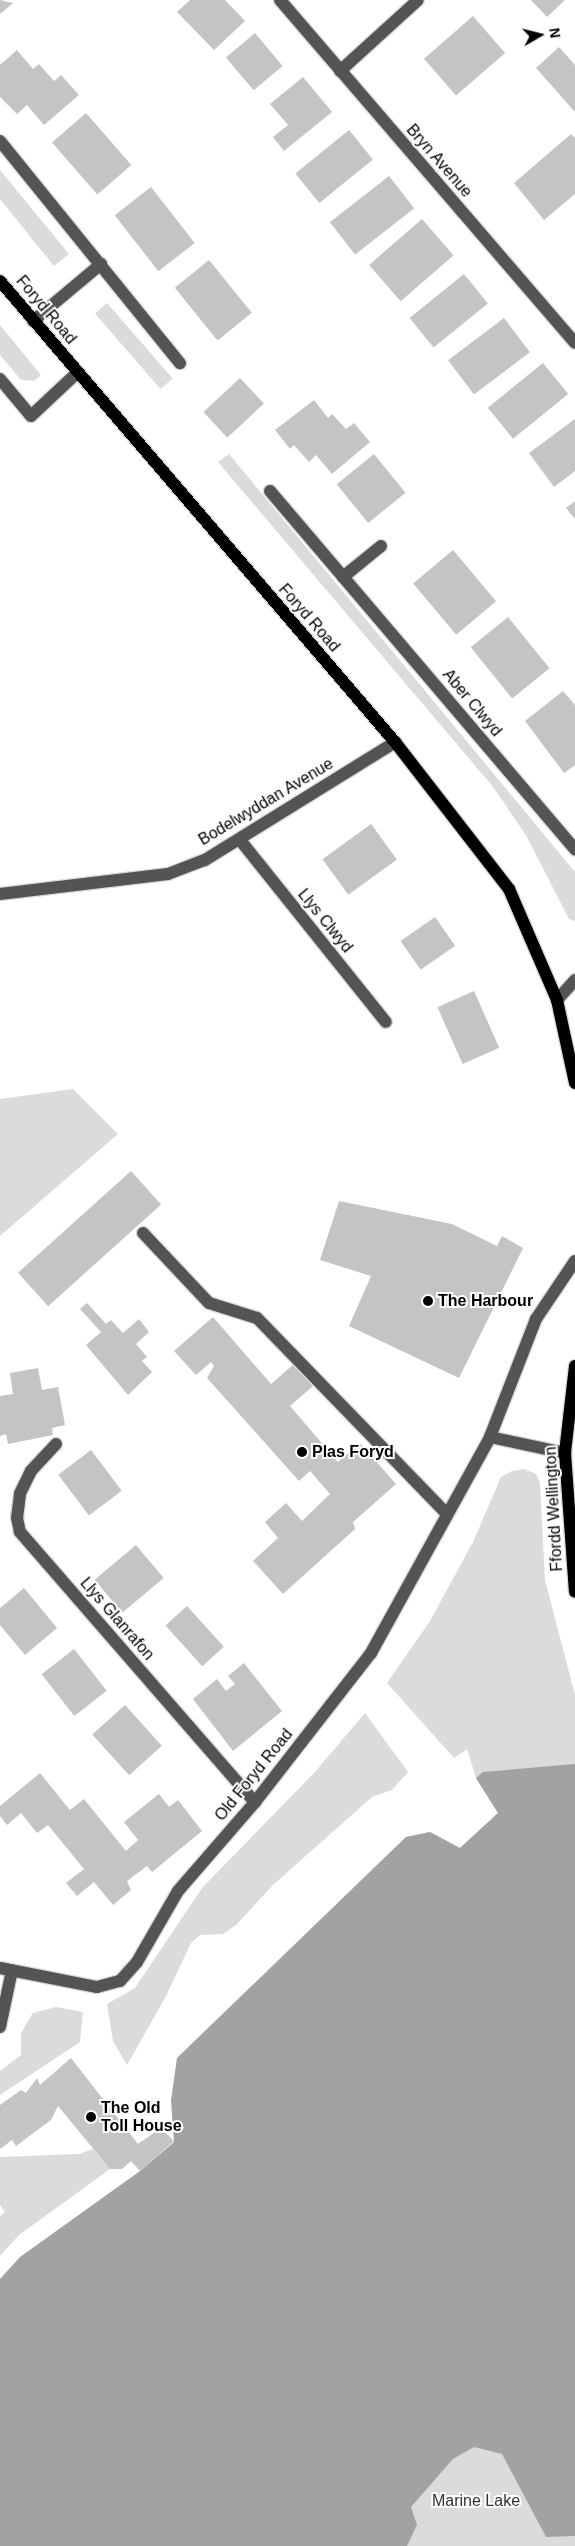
<!DOCTYPE html>
<style>
body{margin:0}
#map{position:relative;width:575px;height:2546px;overflow:hidden;background:#fff;font-family:Arial,sans-serif}
div>[style]{position:absolute}
[style*='--x']{left:calc(var(--x)*1px);top:calc(var(--y)*1px);width:calc(var(--w)*1px);rotate:calc(var(--a)*1deg)}
.green>*{inset:0;background:#dbdbdb;transform-origin:0 0}
.water>*{inset:0;background:#a2a2a2}
.building>*{inset:0;background:#c4c4c4;transform-origin:0 0}
.roads{filter:drop-shadow(1px 0 #dbdbdb) drop-shadow(-1px 0 #dbdbdb) drop-shadow(0 1px #dbdbdb) drop-shadow(0 -1px #dbdbdb)}
.minor>*{height:12px;margin:-6px;padding:0 6px;transform-origin:6px;border-radius:6px;background:#545454}
.major>*{height:12px;margin:-6px;padding:0 6px;transform-origin:6px;border-radius:6px;background:#000}
.dots>*{width:14px;height:14px;translate:-50% -50%;box-sizing:border-box;border:2px solid #fff;border-radius:50%}
span{translate:-50% -50%;white-space:nowrap;text-align:center;line-height:1.15;-webkit-text-stroke:4px #fff;paint-order:stroke}
.street-label{font-size:16px;color:#000}
.poi-label{font-size:16px;color:#000;font-weight:700}
.left{translate:0 -50%;text-align:left}
.park-label{font-size:16px;color:#323232}
.north{position:absolute;left:515px;top:10px;width:50px;height:50px;-webkit-text-stroke:4px #fff;paint-order:stroke;rotate:82deg;font-size:14px;font-weight:700;line-height:20px;text-align:center;color:#000}
.north::after{content:'';display:block;margin:auto;width:18px;height:22px;background:#000;clip-path:polygon(50% 0,100% 100%,50% 72%,0 100%)}
</style>
<div id="map">
<div class="green">
<i style="clip-path:polygon(0 170px,69px 254px,54px 266px,0 199px)"></i>
<i style="left:107px;top:303px;width:100px;height:16px;rotate:49deg"></i>
<i style="clip-path:polygon(0 325px,41px 375px,34px 381px,21px 380px,0 355px)"></i>
<i style="clip-path:polygon(229px 454px,575px 872px,575px 921px,569px 919px,527px 837px,494px 788px,218px 462px)"></i>
<i style="clip-path:polygon(73px 1089px,118px 1134px,0 1236px,0 1099px)"></i>
<i style="clip-path:polygon(524px 1469px,536px 1474px,540px 1483px,545px 1580px,575px 1695px,575px 1899px,171px 2101px,177px 2058px,406px 1837px,430px 1832px,460px 1848px,498px 1813px,476px 1778px,467px 1749px,454px 1758px,387px 1683px,430px 1621px,473px 1542px,501px 1477px,512px 1471px)"></i>
<i style="clip-path:polygon(365px 1713px,408px 1772px,392px 1790px,372px 1797px,273px 1885px,236px 1925px,223px 1934px,200px 1935px,191px 1943px,165px 1998px,127px 2065px,113px 2041px,107px 2004px,135px 1988px,202px 1888px,314px 1773px)"></i>
<i style="clip-path:polygon(56px 2007px,83px 2012px,80px 2042px,0 2095px,0 2071px,21px 2055px,21px 2034px,26px 2024px,33px 2013px)"></i>
<i style="clip-path:polygon(93px 2149px,110px 2169px,19px 2235px,0 2256px,0 2216px,5px 2212px,0 2205px,0 2157px,79px 2154px)"></i>
<i style="clip-path:polygon(575px 2203px,575px 2546px,216px 2546px,410px 2507px,453px 2459px)"></i>
</div>
<div class="water">
<i style="clip-path:polygon(575px 1764px,575px 2536px,546px 2537px,502px 2454px,474px 2447px,453px 2459px,411px 2507px,417px 2525px,407px 2546px,0 2546px,0 2279px,20px 2257px,140px 2171px,174px 2142px,171px 2101px,177px 2058px,406px 1837px,430px 1832px,460px 1848px,498px 1813px,476px 1778px,483px 1772px)"></i>
</div>
<div class="building">
<i style="clip-path:polygon(0 0,13px 3px,0 14px)"></i>
<i style="clip-path:polygon(190px 0,225px 0,245px 21px,214px 50px,177px 12px)"></i>
<i style="clip-path:polygon(531px 0,565px 0,547px 17px)"></i>
<i style="left:473px;top:16px;width:49px;height:65px;rotate:49deg"></i>
<i style="left:255px;top:33px;width:43px;height:38px;rotate:50deg"></i>
<i style="clip-path:polygon(559px 47px,575px 65px,575px 112px,536px 68px)"></i>
<i style="clip-path:polygon(17px 50px,33px 69px,39px 64px,54px 81px,61px 75px,79px 95px,44px 125px,27px 105px,17px 114px,0 97px,0 65px)"></i>
<i style="clip-path:polygon(303px 77px,332px 112px,284px 151px,273px 137px,288px 125px,270px 104px)"></i>
<i style="left:86px;top:113px;width:69px;height:45px;rotate:49deg"></i>
<i style="left:349px;top:130px;width:38px;height:69px;rotate:51deg"></i>
<i style="clip-path:polygon(571px 134px,575px 138px,575px 194px,544px 220px,514px 183px)"></i>
<i style="left:389px;top:176px;width:41px;height:75px;rotate:52deg"></i>
<i style="left:151px;top:187px;width:71px;height:46px;rotate:52deg"></i>
<i style="left:422px;top:219px;width:48px;height:70px;rotate:49deg"></i>
<i style="left:209px;top:260px;width:68px;height:44px;rotate:51deg"></i>
<i style="left:464px;top:274px;width:38px;height:70px;rotate:51deg"></i>
<i style="left:504px;top:318px;width:43px;height:70px;rotate:53deg"></i>
<i style="left:543px;top:363px;width:40px;height:71px;rotate:51deg"></i>
<i style="left:240px;top:378px;width:35px;height:50px;rotate:47deg"></i>
<i style="clip-path:polygon(314px 400px,328px 418px,332px 414px,346px 429px,354px 423px,370px 442px,332px 474px,316px 455px,309px 462px,294px 445px,290px 449px,275px 430px)"></i>
<i style="clip-path:polygon(575px 419px,575px 471px,554px 487px,529px 453px)"></i>
<i style="left:374px;top:454px;width:50px;height:48px;rotate:51deg"></i>
<i style="clip-path:polygon(575px 501px,575px 519px,566px 508px)"></i>
<i style="left:453px;top:550px;width:67px;height:52px;rotate:50deg"></i>
<i style="left:508px;top:617px;width:66px;height:48px;rotate:51deg"></i>
<i style="clip-path:polygon(563px 691px,575px 705px,575px 765px,564px 773px,525px 721px)"></i>
<i style="left:371px;top:824px;width:44px;height:60px;rotate:54deg"></i>
<i style="left:435px;top:917px;width:35px;height:42px;rotate:55deg"></i>
<i style="left:474px;top:991px;width:62px;height:40px;rotate:66deg"></i>
<i style="left:131px;top:1171px;width:45px;height:152px;rotate:48deg"></i>
<i style="clip-path:polygon(339px 1201px,452px 1224px,497px 1246px,502px 1236px,523px 1248px,459px 1378px,349px 1326px,371px 1276px,320px 1260px)"></i>
<i style="clip-path:polygon(87px 1303px,106px 1324px,111px 1320px,123px 1333px,139px 1319px,149px 1332px,136px 1344px,147px 1357px,142px 1361px,152px 1372px,128px 1395px,86px 1345px,101px 1332px,80px 1309px)"></i>
<i style="clip-path:polygon(213px 1317px,271px 1384px,294px 1364px,313px 1386px,290px 1406px,338px 1462px,360px 1443px,396px 1484px,353px 1522px,355px 1529px,283px 1594px,253px 1561px,278px 1538px,265px 1522px,286px 1503px,302px 1521px,330px 1494px,310px 1471px,299px 1481px,207px 1378px,214px 1366px,211px 1362px,196px 1375px,174px 1351px)"></i>
<i style="clip-path:polygon(38px 1368px,42px 1390px,58px 1387px,65px 1425px,52px 1428px,53px 1435px,8px 1444px,6px 1434px,0 1436px,0 1396px,13px 1394px,10px 1373px)"></i>
<i style="left:91px;top:1450px;width:51px;height:41px;rotate:53deg"></i>
<i style="left:136px;top:1545px;width:43px;height:54px;rotate:50deg"></i>
<i style="clip-path:polygon(24px 1588px,57px 1628px,25px 1655px,0 1625px,0 1608px)"></i>
<i style="left:187px;top:1606px;width:55px;height:29px;rotate:48deg"></i>
<i style="left:74px;top:1649px;width:53px;height:41px;rotate:52deg"></i>
<i style="clip-path:polygon(244px 1663px,282px 1711px,233px 1751px,193px 1699px,217px 1679px,226px 1691px,235px 1684px,228px 1676px)"></i>
<i style="left:125px;top:1705px;width:55px;height:44px;rotate:48deg"></i>
<i style="clip-path:polygon(40px 1773px,70px 1810px,84px 1799px,126px 1851px,138px 1840px,124px 1822px,159px 1794px,169px 1807px,178px 1800px,202px 1831px,152px 1872px,147px 1866px,127px 1881px,131px 1890px,113px 1905px,94px 1882px,77px 1896px,66px 1883px,84px 1869px,48px 1825px,37px 1833px,21px 1813px,7px 1825px,0 1816px,0 1806px)"></i>
<i style="clip-path:polygon(71px 2058px,138px 2144px,161px 2128px,174px 2141px,140px 2171px,131px 2161px,122px 2169px,110px 2169px,58px 2106px,51px 2120px,16px 2146px,12px 2140px,0 2149px,0 2105px,21px 2090px,26px 2093px,37px 2078px,40px 2085px)"></i>
</div>
<div class="roads">
<div class="minor">
<i style="--x:280;--y:0;--w:452;--a:49.3"></i>
<i style="--x:340;--y:71;--w:105;--a:-42.3"></i>
<i style="--x:0;--y:141;--w:286;--a:51"></i>
<i style="--x:33;--y:321;--w:89;--a:-40"></i>
<i style="--x:0;--y:379;--w:48;--a:50"></i>
<i style="--x:31;--y:416;--w:63;--a:-43.1"></i>
<i style="--x:270;--y:491;--w:471;--a:49.6"></i>
<i style="--x:343;--y:577;--w:49;--a:-39.2"></i>
<i style="--x:240;--y:840;--w:233;--a:51.3"></i>
<i style="--x:0;--y:894;--w:169;--a:-6.8"></i>
<i style="--x:168;--y:874;--w:40;--a:-21"></i>
<i style="--x:205;--y:860;--w:224;--a:-31.8"></i>
<i style="--x:557;--y:1000;--w:27;--a:-48"></i>
<i style="--x:143;--y:1233;--w:96;--a:46.7"></i>
<i style="--x:209;--y:1303;--w:50;--a:17.4"></i>
<i style="--x:257;--y:1318;--w:273;--a:45.9"></i>
<i style="--x:490;--y:1437;--w:77;--a:12"></i>
<i style="--x:56;--y:1444;--w:37;--a:133"></i>
<i style="--x:31;--y:1471;--w:25;--a:116"></i>
<i style="--x:20;--y:1494;--w:24;--a:97"></i>
<i style="--x:17;--y:1518;--w:14;--a:78"></i>
<i style="--x:20;--y:1532;--w:358;--a:49"></i>
<i style="--x:0;--y:1968;--w:99;--a:11.1"></i>
<i style="--x:97;--y:1987;--w:24;--a:-15"></i>
<i style="--x:120;--y:1981;--w:25;--a:-48"></i>
<i style="--x:137;--y:1962;--w:82;--a:-60"></i>
<i style="--x:178;--y:1891;--w:118;--a:-49.1"></i>
<i style="--x:255;--y:1802;--w:189;--a:-52.1"></i>
<i style="--x:371;--y:1653;--w:247;--a:-61.1"></i>
<i style="--x:490;--y:1437;--w:127;--a:-68.7"></i>
<i style="--x:536;--y:1319;--w:70;--a:-56.1"></i>
<i style="--x:0;--y:2027;--w:58;--a:-78.1"></i>
</div>
<div class="major">
<i style="--x:0;--y:281;--w:607;--a:49.41"></i>
<i style="--x:395;--y:742;--w:186;--a:52.2"></i>
<i style="--x:509;--y:889;--w:121;--a:66.6"></i>
<i style="--x:557;--y:1000;--w:85;--a:77.8"></i>
<i style="--x:575;--y:1366;--w:88;--a:96.6"></i>
<i style="--x:565;--y:1453;--w:139;--a:85.9"></i>
</div>
</div>
<div class="dots">
<i style="left:428px;top:1301px;background:#000"></i>
<i style="left:302px;top:1452px;background:#000"></i>
<i style="left:91px;top:2117px;background:#000"></i>
</div>
<div class="street-label">
<span style="left:439px;top:161px;rotate:49deg">Bryn Avenue</span>
<span style="left:46px;top:310px;rotate:50deg">Foryd Road</span>
<span style="left:309px;top:618px;rotate:49deg">Foryd Road</span>
<span style="left:472px;top:703px;rotate:50deg">Aber Clwyd</span>
<span style="left:266px;top:802px;rotate:-31deg">Bodelwyddan Avenue</span>
<span style="left:325px;top:921px;rotate:51deg">Llys Clwyd</span>
<span style="left:554px;top:1509px;rotate:-93deg">Ffordd Wellington</span>
<span style="left:117px;top:1619px;rotate:49deg">Llys Glanrafon</span>
<span style="left:254px;top:1775px;rotate:-51deg">Old Foryd Road</span>
</div>
<div class="poi-label">
<span class="left" style="left:438px;top:1301px">The Harbour</span>
<span class="left" style="left:312px;top:1452px">Plas Foryd</span>
<span class="left" style="left:101px;top:2117px">The Old<br>Toll House</span>
</div>
<div class="park-label">
<span style="left:476px;top:2501px">Marine Lake</span>
</div>
<div class="north">N</div>
</div>
